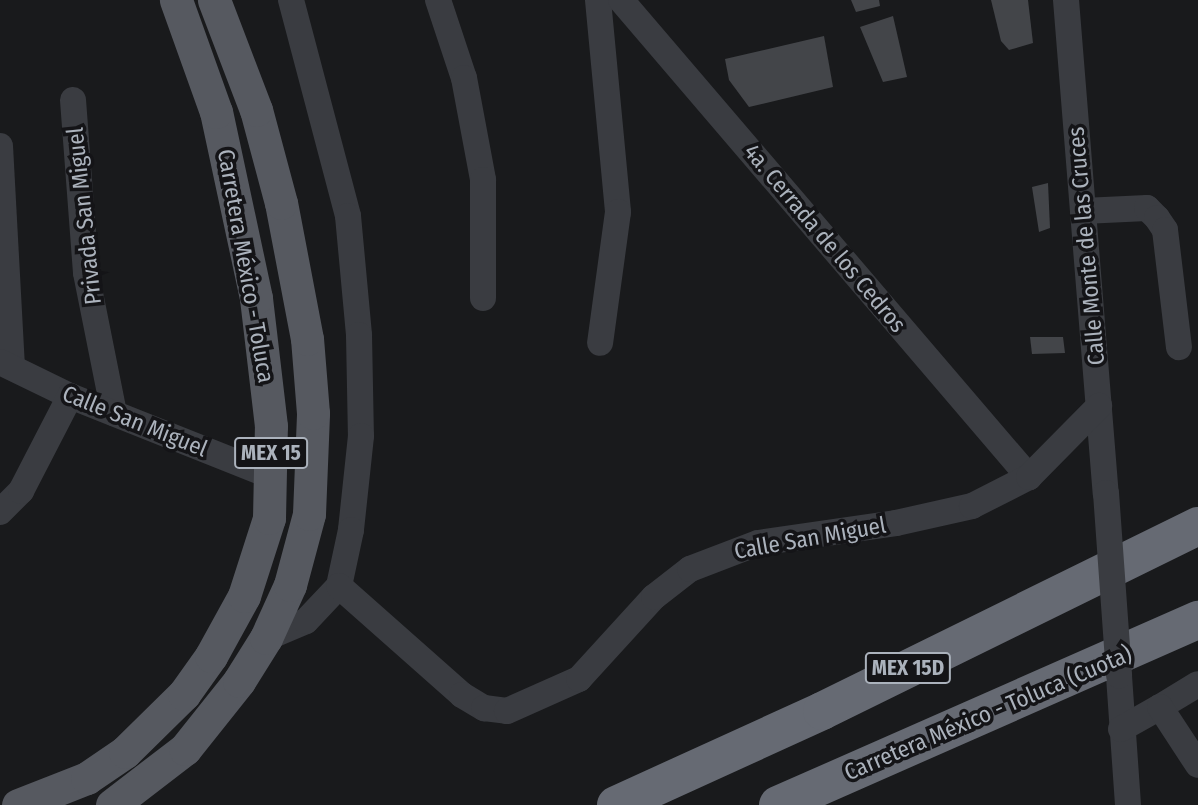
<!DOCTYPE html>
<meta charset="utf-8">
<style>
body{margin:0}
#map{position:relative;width:1198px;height:805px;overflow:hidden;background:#191a1c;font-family:"Fira Sans Condensed",sans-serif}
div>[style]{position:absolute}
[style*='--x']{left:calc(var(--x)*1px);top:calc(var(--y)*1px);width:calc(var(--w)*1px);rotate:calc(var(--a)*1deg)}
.building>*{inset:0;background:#434549}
.minor>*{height:26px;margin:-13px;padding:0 13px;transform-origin:13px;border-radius:13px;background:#3a3c41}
.major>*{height:33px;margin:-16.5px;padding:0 16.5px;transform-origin:16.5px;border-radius:16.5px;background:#565960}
.highway>*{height:38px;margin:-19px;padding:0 19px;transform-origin:19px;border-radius:19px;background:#666a73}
.minor-bridge>*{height:26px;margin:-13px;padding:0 13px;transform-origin:13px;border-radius:13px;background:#3a3c41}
span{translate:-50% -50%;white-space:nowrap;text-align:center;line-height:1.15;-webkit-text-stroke:7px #141417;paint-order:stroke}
.shield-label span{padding:2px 5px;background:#141417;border:2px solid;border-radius:5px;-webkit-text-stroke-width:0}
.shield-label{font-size:21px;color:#abb2bc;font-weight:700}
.street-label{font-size:23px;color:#abb2bc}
</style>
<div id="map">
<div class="building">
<i style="clip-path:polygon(851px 0,879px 0,880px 6px,856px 12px)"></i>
<i style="clip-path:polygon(991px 0,1028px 0,1033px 43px,1009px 50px,1001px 41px)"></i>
<i style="clip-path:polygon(893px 16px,907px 77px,883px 82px,860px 27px)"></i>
<i style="clip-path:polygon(824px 36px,833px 87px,749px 107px,729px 80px,725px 59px)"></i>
<i style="clip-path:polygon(1048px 183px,1050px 228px,1039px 232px,1032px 187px)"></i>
<i style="clip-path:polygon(1030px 337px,1063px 337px,1065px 353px,1032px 354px)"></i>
</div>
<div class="minor">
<i style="--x:291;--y:0;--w:223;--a:75.2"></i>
<i style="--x:348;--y:216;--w:120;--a:84.7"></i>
<i style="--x:359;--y:335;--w:101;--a:88.9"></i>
<i style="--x:361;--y:436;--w:95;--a:96.1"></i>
<i style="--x:351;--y:530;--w:57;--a:102.1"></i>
<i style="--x:438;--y:0;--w:82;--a:71.6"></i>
<i style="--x:464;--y:78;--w:104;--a:79.4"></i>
<i style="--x:483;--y:180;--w:118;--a:90"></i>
<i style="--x:598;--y:0;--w:213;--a:84.6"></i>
<i style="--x:618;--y:212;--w:132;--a:97.8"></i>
<i style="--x:621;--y:0;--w:628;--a:49.46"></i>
<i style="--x:1066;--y:0;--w:495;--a:85.4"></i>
<i style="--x:73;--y:100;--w:173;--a:85.7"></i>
<i style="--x:86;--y:273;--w:143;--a:78.7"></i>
<i style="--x:0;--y:146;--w:221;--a:86.9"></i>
<i style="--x:1083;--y:211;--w:64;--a:-2.7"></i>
<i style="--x:1147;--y:208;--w:14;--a:45"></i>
<i style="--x:1157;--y:218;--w:14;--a:56"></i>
<i style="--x:1165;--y:230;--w:118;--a:83.2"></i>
<i style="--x:0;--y:362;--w:78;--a:25.9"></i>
<i style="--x:70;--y:396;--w:216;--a:21.7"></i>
<i style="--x:0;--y:512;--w:30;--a:-45"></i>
<i style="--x:21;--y:491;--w:107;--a:-62.7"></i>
<i style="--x:266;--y:638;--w:43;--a:-23"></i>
<i style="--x:306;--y:621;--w:48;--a:-46.7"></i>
<i style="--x:339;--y:586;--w:164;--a:41.5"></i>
<i style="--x:462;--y:695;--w:26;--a:31"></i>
<i style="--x:484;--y:708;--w:23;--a:7"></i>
<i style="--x:507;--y:711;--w:79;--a:-24"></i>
<i style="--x:579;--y:679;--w:111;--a:-47.6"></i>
<i style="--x:654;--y:597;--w:46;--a:-37.9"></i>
<i style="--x:690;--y:569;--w:73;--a:-20.9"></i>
<i style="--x:758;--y:543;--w:139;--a:-8.2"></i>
<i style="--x:896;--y:523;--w:78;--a:-12.6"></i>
<i style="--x:972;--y:506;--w:64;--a:-27"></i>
<i style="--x:1029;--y:477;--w:100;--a:-45.4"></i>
<i style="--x:1119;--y:676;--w:129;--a:86"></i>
<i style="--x:1160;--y:707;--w:44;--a:-31.2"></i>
<i style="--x:1121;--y:729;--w:45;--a:-29.4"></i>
<i style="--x:1160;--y:707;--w:69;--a:56.8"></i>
</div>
<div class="major">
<i style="--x:18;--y:805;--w:74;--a:-21.4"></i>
<i style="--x:87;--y:778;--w:46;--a:-34.4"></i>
<i style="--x:125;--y:752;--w:83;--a:-44.5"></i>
<i style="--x:184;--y:694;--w:47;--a:-54.6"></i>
<i style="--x:211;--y:656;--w:68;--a:-61.2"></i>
<i style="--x:244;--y:596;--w:82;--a:-72.2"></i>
<i style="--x:269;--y:518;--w:92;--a:-88.8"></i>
<i style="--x:271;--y:426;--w:129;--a:-96.7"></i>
<i style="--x:256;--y:298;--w:190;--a:-102.1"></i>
<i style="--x:216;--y:112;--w:119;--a:-109.7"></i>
<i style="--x:112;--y:805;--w:92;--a:-37.5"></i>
<i style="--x:185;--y:749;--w:87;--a:-51.5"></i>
<i style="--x:239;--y:681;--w:51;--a:-57.9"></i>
<i style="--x:266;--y:638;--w:58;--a:-65.6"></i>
<i style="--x:290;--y:585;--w:73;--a:-75"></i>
<i style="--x:309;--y:514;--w:101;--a:-87.7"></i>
<i style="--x:313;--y:413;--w:74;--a:-94.6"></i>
<i style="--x:307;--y:339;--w:138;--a:-100.8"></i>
<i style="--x:281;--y:203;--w:96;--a:-105"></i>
<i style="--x:256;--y:110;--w:118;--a:-110.9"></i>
</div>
<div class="highway">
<i style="--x:616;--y:805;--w:226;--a:-24.5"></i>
<i style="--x:822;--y:711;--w:419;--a:-26.2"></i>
<i style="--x:778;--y:805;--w:459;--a:-23.8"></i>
</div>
<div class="minor-bridge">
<i style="--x:1106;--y:493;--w:183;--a:85.9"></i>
</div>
<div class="shield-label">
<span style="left:271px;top:453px">MEX 15</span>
<span style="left:908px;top:668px">MEX 15D</span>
</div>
<div class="street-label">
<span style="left:84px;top:216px;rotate:-96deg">Privada San Miguel</span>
<span style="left:825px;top:238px;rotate:50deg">4a. Cerrada de los Cedros</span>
<span style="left:1086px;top:246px;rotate:-95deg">Calle Monte de las Cruces</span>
<span style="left:246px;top:266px;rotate:80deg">Carretera México - Toluca</span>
<span style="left:135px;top:421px;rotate:22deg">Calle San Miguel</span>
<span style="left:810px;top:538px;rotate:-10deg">Calle San Miguel</span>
<span style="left:988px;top:713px;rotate:-23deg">Carretera México - Toluca (Cuota)</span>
</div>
</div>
